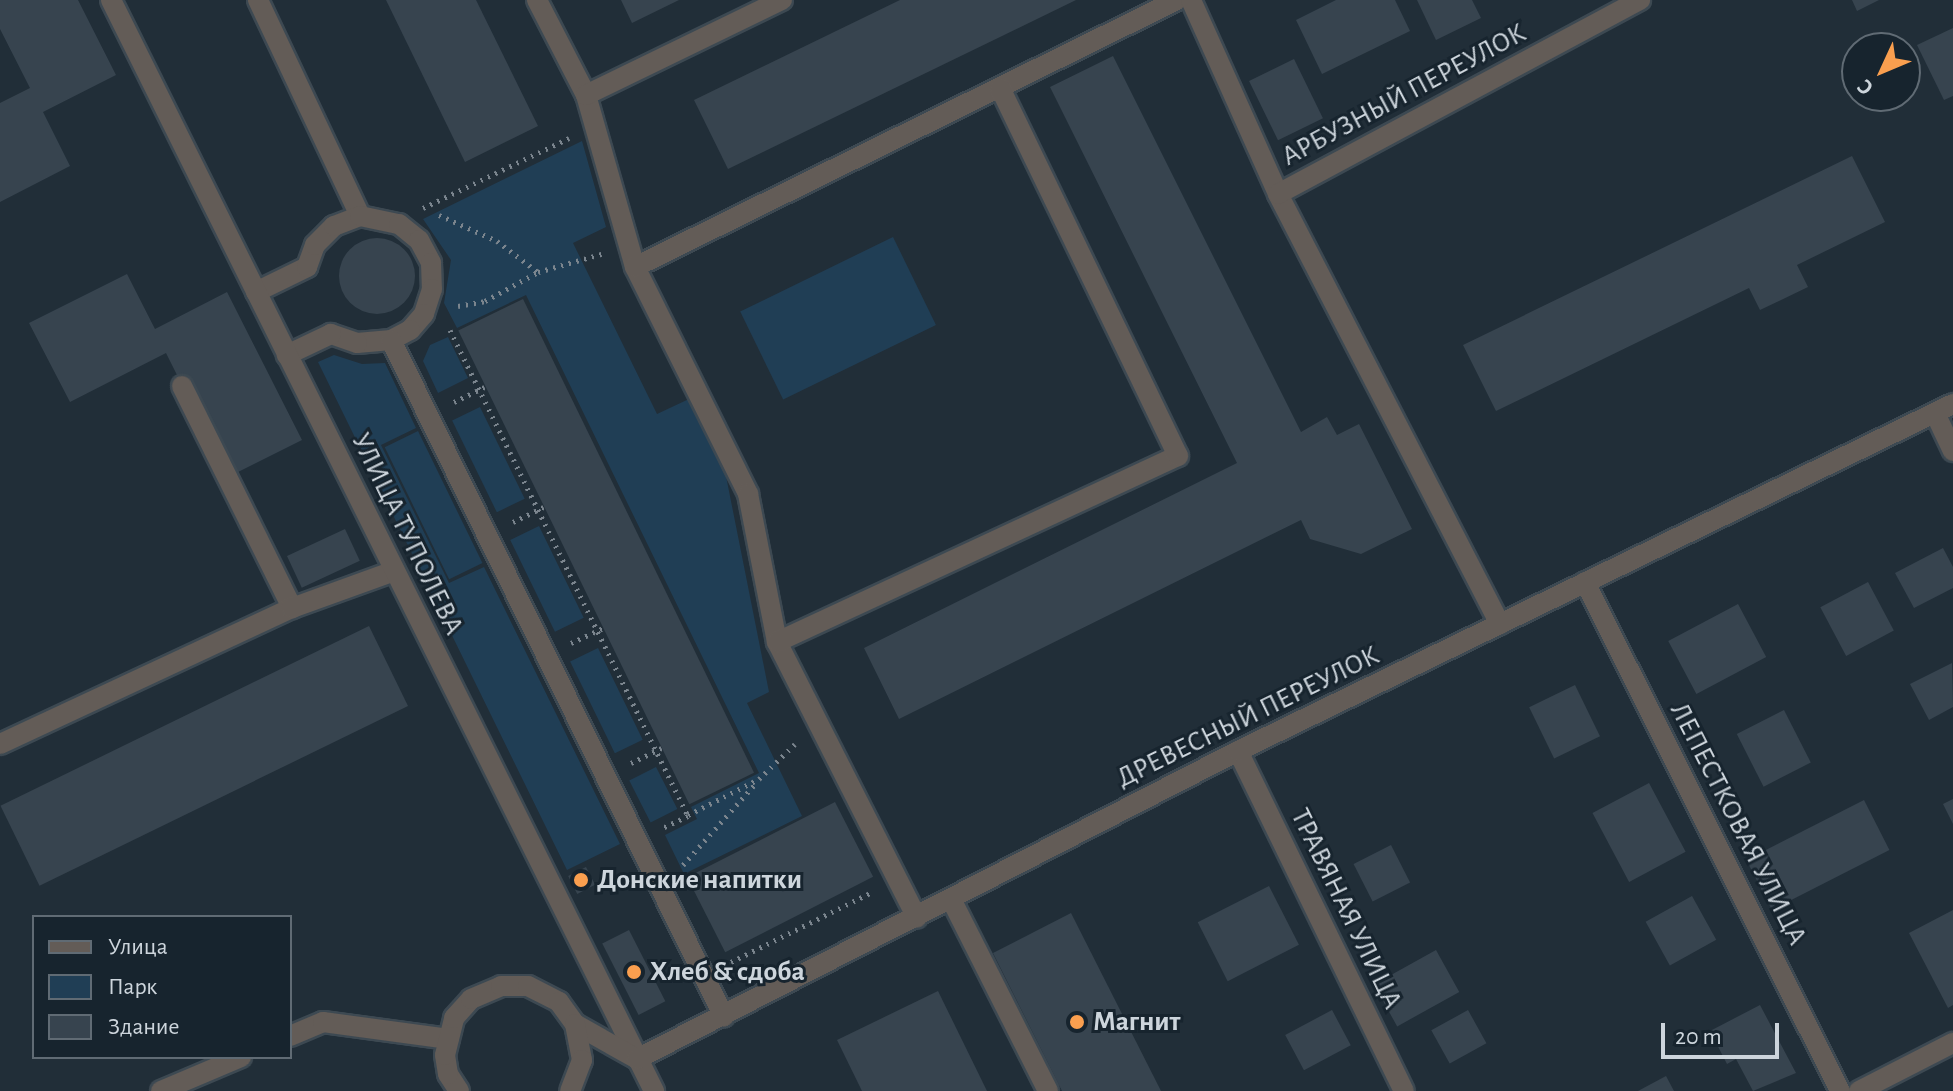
<!DOCTYPE html>
<meta charset="utf-8">
<style>
body{margin:0}
#map{position:relative;width:1953px;height:1091px;overflow:hidden;background:#212e38;font-family:"Alegreya Sans",sans-serif}
div>[style]{position:absolute}
[style*='--x']{left:calc(var(--x)*1px);top:calc(var(--y)*1px);width:calc(var(--w)*1px);rotate:calc(var(--a)*1deg)}
.green>*{inset:0;background:#203e55;transform-origin:0 0}
.building>*{inset:0;background:#37444f;transform-origin:0 0}
.round{border-radius:50%}
.path>*{height:5px;margin-top:-2.5px;transform-origin:0;background:repeating-linear-gradient(90deg,#7b858e 0 2px,transparent 0 8px)}
.roads{filter:drop-shadow(2px 0 #3d4952) drop-shadow(-2px 0 #3d4952) drop-shadow(0 2px #3d4952) drop-shadow(0 -2px #3d4952)}
.service>*{height:20px;margin:-10px;padding:0 10px;transform-origin:10px;border-radius:10px;background:#635c57}
.minor>*{height:20px;margin:-10px;padding:0 10px;transform-origin:10px;border-radius:10px;background:#635c57}
.tertiary>*{height:20px;margin:-10px;padding:0 10px;transform-origin:10px;border-radius:10px;background:#635c57}
.dots>*{width:22px;height:22px;translate:-50% -50%;box-sizing:border-box;border:4px solid #17242e;border-radius:50%}
span{translate:-50% -50%;white-space:nowrap;text-align:center;line-height:1.15;-webkit-text-stroke:6px #17242e;paint-order:stroke}
.street-label{font-size:28px;color:#cdd5dc}
.poi-label{font-size:28px;color:#cdd5dc;font-weight:700}
.left{translate:0 -50%;text-align:left}
.legend{position:absolute;left:32px;top:915px;width:260px;height:144px;box-sizing:border-box;background:#17242e;border:2px solid #606b74;margin:0;padding:10px 14px;list-style:none;font-size:24px;color:#cdd5dc}
.legend li{display:flex;align-items:center;gap:16px;height:40px}
.legend b{width:40px;border:2px solid #606b74}
.north{position:absolute;left:1841px;top:32px;width:80px;height:80px;box-sizing:border-box;background:#17242e;border:2px solid #606b74;border-radius:50%;rotate:226deg;font-size:22px;font-weight:700;line-height:32px;text-align:center;color:#cdd5dc}
.north::after{content:'';display:block;margin:auto;width:28px;height:36px;background:#fa9f4f;clip-path:polygon(50% 0,100% 100%,50% 72%,0 100%)}
.scale{position:absolute;left:1661px;top:1023px;width:118px;height:36px;box-sizing:border-box;border:4px solid #cdd5dc;border-top:0;padding-left:10px;font-size:24px;line-height:28px;white-space:nowrap;color:#cdd5dc;-webkit-text-stroke:6px #17242e;paint-order:stroke}
</style>
<div id="map">
<div class="green">
<i style="clip-path:polygon(582px 141px,606px 227px,573px 243px,657px 414px,689px 399px,725px 471px,769px 692px,747px 703px,802px 816px,684px 874px,665px 835px,697px 819px,691px 807px,759px 773px,526px 295px,457px 328px,444px 303px,451px 260px,423px 219px)"></i>
<i style="left:893px;top:237px;width:98px;height:170px;rotate:64deg"></i>
<i style="clip-path:polygon(448px 337px,468px 378px,438px 393px,423px 361px,430px 345px)"></i>
<i style="clip-path:polygon(334px 355px,362px 364px,385px 363px,416px 428px,381px 445px,449px 583px,484px 567px,620px 844px,567px 870px,318px 362px)"></i>
<i style="left:480px;top:407px;width:102px;height:31px;rotate:64deg"></i>
<i style="left:418px;top:431px;width:147px;height:37px;rotate:64deg"></i>
<i style="left:539px;top:526px;width:102px;height:32px;rotate:64deg"></i>
<i style="left:598px;top:648px;width:102px;height:31px;rotate:64deg"></i>
<i style="left:656px;top:767px;width:47px;height:30px;rotate:63deg"></i>
</div>
<div class="building">
<i style="clip-path:polygon(0 0,78px 0,116px 75px,43px 112px,70px 166px,0 202px,0 103px,30px 88px,0 29px)"></i>
<i style="clip-path:polygon(386px 0,476px 0,538px 126px,465px 162px)"></i>
<i style="clip-path:polygon(621px 0,679px 0,632px 23px)"></i>
<i style="clip-path:polygon(900px 0,1076px 0,728px 169px,694px 100px)"></i>
<i style="clip-path:polygon(1336px 0,1395px 0,1410px 31px,1322px 74px,1296px 20px)"></i>
<i style="clip-path:polygon(1417px 0,1472px 0,1481px 18px,1436px 40px)"></i>
<i style="clip-path:polygon(1852px 0,1879px 0,1857px 11px)"></i>
<i style="clip-path:polygon(1953px 28px,1953px 96px,1944px 100px,1917px 45px)"></i>
<i style="clip-path:polygon(1113px 56px,1301px 432px,1327px 417px,1337px 435px,1359px 424px,1412px 529px,1361px 554px,1310px 539px,1301px 520px,899px 719px,864px 648px,1237px 463px,1050px 87px)"></i>
<i style="left:1294px;top:59px;width:66px;height:50px;rotate:64deg"></i>
<i style="clip-path:polygon(1852px 156px,1885px 222px,1797px 265px,1808px 287px,1760px 310px,1749px 288px,1496px 411px,1463px 345px)"></i>
<i class="round" style="left:339px;top:238px;width:76px;height:76px"></i>
<i style="clip-path:polygon(127px 274px,155px 329px,227px 292px,302px 440px,228px 477px,166px 353px,70px 402px,29px 323px)"></i>
<i style="left:523px;top:299px;width:527px;height:72px;rotate:64deg"></i>
<i style="left:345px;top:529px;width:35px;height:64px;rotate:65deg"></i>
<i style="clip-path:polygon(1943px 548px,1953px 567px,1953px 588px,1914px 608px,1895px 573px)"></i>
<i style="left:1868px;top:582px;width:55px;height:54px;rotate:62deg"></i>
<i style="left:1738px;top:604px;width:60px;height:79px;rotate:62deg"></i>
<i style="left:369px;top:626px;width:89px;height:410px;rotate:64deg"></i>
<i style="clip-path:polygon(1952px 663px,1953px 707px,1929px 720px,1910px 684px)"></i>
<i style="left:1575px;top:685px;width:57px;height:51px;rotate:64deg"></i>
<i style="left:1784px;top:710px;width:59px;height:53px;rotate:63deg"></i>
<i style="left:1649px;top:783px;width:78px;height:64px;rotate:62deg"></i>
<i style="clip-path:polygon(1953px 799px,1953px 824px,1943px 804px)"></i>
<i style="left:1864px;top:800px;width:56px;height:132px;rotate:63deg"></i>
<i style="left:835px;top:802px;width:84px;height:166px;rotate:63deg"></i>
<i style="left:1391px;top:845px;width:42px;height:42px;rotate:63deg"></i>
<i style="left:586px;top:867px;width:20px;height:20px;rotate:63deg"></i>
<i style="left:1269px;top:886px;width:66px;height:80px;rotate:63deg"></i>
<i style="left:1692px;top:896px;width:50px;height:53px;rotate:61deg"></i>
<i style="clip-path:polygon(1953px 910px,1953px 1005px,1948px 1008px,1909px 933px)"></i>
<i style="clip-path:polygon(1071px 913px,1161px 1091px,1062px 1091px,993px 953px)"></i>
<i style="left:629px;top:930px;width:80px;height:30px;rotate:63deg"></i>
<i style="left:1436px;top:950px;width:48px;height:71px;rotate:61deg"></i>
<i style="clip-path:polygon(938px 991px,987px 1091px,862px 1091px,837px 1040px)"></i>
<i style="clip-path:polygon(1760px 1005px,1796px 1073px,1753px 1091px,1736px 1059px,1727px 1064px,1710px 1031px)"></i>
<i style="left:1332px;top:1010px;width:40px;height:53px;rotate:62deg"></i>
<i style="left:1468px;top:1010px;width:38px;height:42px;rotate:61deg"></i>
<i style="clip-path:polygon(1666px 1076px,1674px 1091px,1638px 1091px)"></i>
</div>
<div class="path">
<i style="--x:423;--y:208;--w:162;--a:-25.6"></i>
<i style="--x:439;--y:215;--w:64;--a:24.1"></i>
<i style="--x:497;--y:241;--w:51;--a:37.1"></i>
<i style="--x:458;--y:306;--w:27;--a:-10"></i>
<i style="--x:485;--y:301;--w:60;--a:-28.7"></i>
<i style="--x:538;--y:272;--w:66;--a:-15.9"></i>
<i style="--x:450;--y:330;--w:541;--a:63.91"></i>
<i style="--x:688;--y:816;--w:29;--a:155"></i>
<i style="--x:454;--y:402;--w:34;--a:-26"></i>
<i style="--x:513;--y:522;--w:34;--a:-26"></i>
<i style="--x:571;--y:643;--w:35;--a:-25"></i>
<i style="--x:631;--y:763;--w:34;--a:-26"></i>
<i style="--x:688;--y:815;--w:80;--a:-26.9"></i>
<i style="--x:759;--y:779;--w:50;--a:-44.2"></i>
<i style="--x:683;--y:865;--w:110;--a:-48.3"></i>
<i style="--x:731;--y:962;--w:157;--a:-26.4"></i>
</div>
<div class="roads">
<div class="service">
<i style="--x:258;--y:0;--w:239;--a:64.7"></i>
<i style="--x:586;--y:95;--w:179;--a:74.1"></i>
<i style="--x:635;--y:267;--w:254;--a:63.5"></i>
<i style="--x:748;--y:494;--w:151;--a:78.9"></i>
<i style="--x:777;--y:642;--w:309;--a:63.1"></i>
<i style="--x:1278;--y:194;--w:484;--a:62.7"></i>
<i style="--x:635;--y:267;--w:604;--a:-26.23"></i>
<i style="--x:256;--y:292;--w:57;--a:-26.1"></i>
<i style="--x:307;--y:267;--w:23;--a:-70"></i>
<i style="--x:315;--y:245;--w:27;--a:-45"></i>
<i style="--x:334;--y:226;--w:28;--a:-21"></i>
<i style="--x:360;--y:216;--w:40;--a:12"></i>
<i style="--x:399;--y:224;--w:26;--a:39"></i>
<i style="--x:419;--y:240;--w:26;--a:62"></i>
<i style="--x:431;--y:263;--w:26;--a:88"></i>
<i style="--x:432;--y:289;--w:26;--a:108"></i>
<i style="--x:424;--y:314;--w:21;--a:131"></i>
<i style="--x:410;--y:330;--w:21;--a:152"></i>
<i style="--x:391;--y:340;--w:34;--a:175"></i>
<i style="--x:357;--y:343;--w:28;--a:-161"></i>
<i style="--x:331;--y:334;--w:49;--a:154.5"></i>
<i style="--x:391;--y:340;--w:754;--a:63.81"></i>
<i style="--x:182;--y:386;--w:248;--a:63.6"></i>
<i style="--x:777;--y:642;--w:442;--a:-24.9"></i>
<i style="--x:1178;--y:456;--w:409;--a:-115.8"></i>
<i style="--x:0;--y:744;--w:322;--a:-25"></i>
<i style="--x:292;--y:608;--w:109;--a:-19.9"></i>
<i style="--x:951;--y:899;--w:215;--a:63.2"></i>
<i style="--x:290;--y:1036;--w:36;--a:-23"></i>
<i style="--x:323;--y:1022;--w:127;--a:7.7"></i>
<i style="--x:161;--y:1091;--w:87;--a:-23"></i>
</div>
<div class="minor">
<i style="--x:537;--y:0;--w:107;--a:62.7"></i>
<i style="--x:586;--y:95;--w:218;--a:-25.9"></i>
<i style="--x:1191;--y:0;--w:213;--a:65.8"></i>
<i style="--x:1278;--y:194;--w:411;--a:-28.2"></i>
<i style="--x:1935;--y:413;--w:42;--a:64.7"></i>
<i style="--x:1585;--y:582;--w:569;--a:63.39"></i>
<i style="--x:1238;--y:751;--w:378;--a:64"></i>
<i style="--x:1859;--y:1091;--w:106;--a:-27.1"></i>
</div>
<div class="tertiary">
<i style="--x:111;--y:0;--w:1219;--a:63.54"></i>
<i style="--x:575;--y:1024;--w:71;--a:29.4"></i>
<i style="--x:637;--y:1059;--w:675;--a:-27.13"></i>
<i style="--x:1238;--y:751;--w:795;--a:-25.89"></i>
<i style="--x:459;--y:1091;--w:20;--a:-123"></i>
<i style="--x:448;--y:1074;--w:19;--a:-99"></i>
<i style="--x:445;--y:1055;--w:38;--a:-76"></i>
<i style="--x:454;--y:1018;--w:25;--a:-48"></i>
<i style="--x:471;--y:999;--w:33;--a:-23"></i>
<i style="--x:501;--y:986;--w:27;--a:0"></i>
<i style="--x:528;--y:986;--w:35;--a:27"></i>
<i style="--x:559;--y:1002;--w:27;--a:54"></i>
<i style="--x:575;--y:1024;--w:37;--a:79"></i>
<i style="--x:582;--y:1060;--w:33;--a:111"></i>
</div>
</div>
<div class="dots">
<i style="left:581px;top:880px;background:#fa9f4f"></i>
<i style="left:634px;top:972px;background:#fa9f4f"></i>
<i style="left:1077px;top:1022px;background:#fa9f4f"></i>
</div>
<div class="street-label">
<span style="left:1404px;top:95px;rotate:-28deg">АРБУЗНЫЙ ПЕРЕУЛОК</span>
<span style="left:407px;top:534px;rotate:64deg">УЛИЦА ТУПОЛЕВА</span>
<span style="left:1248px;top:717px;rotate:-26deg">ДРЕВЕСНЫЙ ПЕРЕУЛОК</span>
<span style="left:1738px;top:824px;rotate:63deg">ЛЕПЕСТКОВАЯ УЛИЦА</span>
<span style="left:1346px;top:909px;rotate:64deg">ТРАВЯНАЯ УЛИЦА</span>
</div>
<div class="poi-label">
<span class="left" style="left:597px;top:880px">Донские напитки</span>
<span class="left" style="left:650px;top:972px">Хлеб &amp; сдоба</span>
<span class="left" style="left:1093px;top:1022px">Магнит</span>
</div>
<ul class="legend">
<li><b style="height:10px;background:#635c57"></b>Улица</li>
<li><b style="height:22px;background:#203e55"></b>Парк</li>
<li><b style="height:22px;background:#37444f"></b>Здание</li>
</ul>
<div class="north">С</div>
<div class="scale">20 m</div>
</div>
